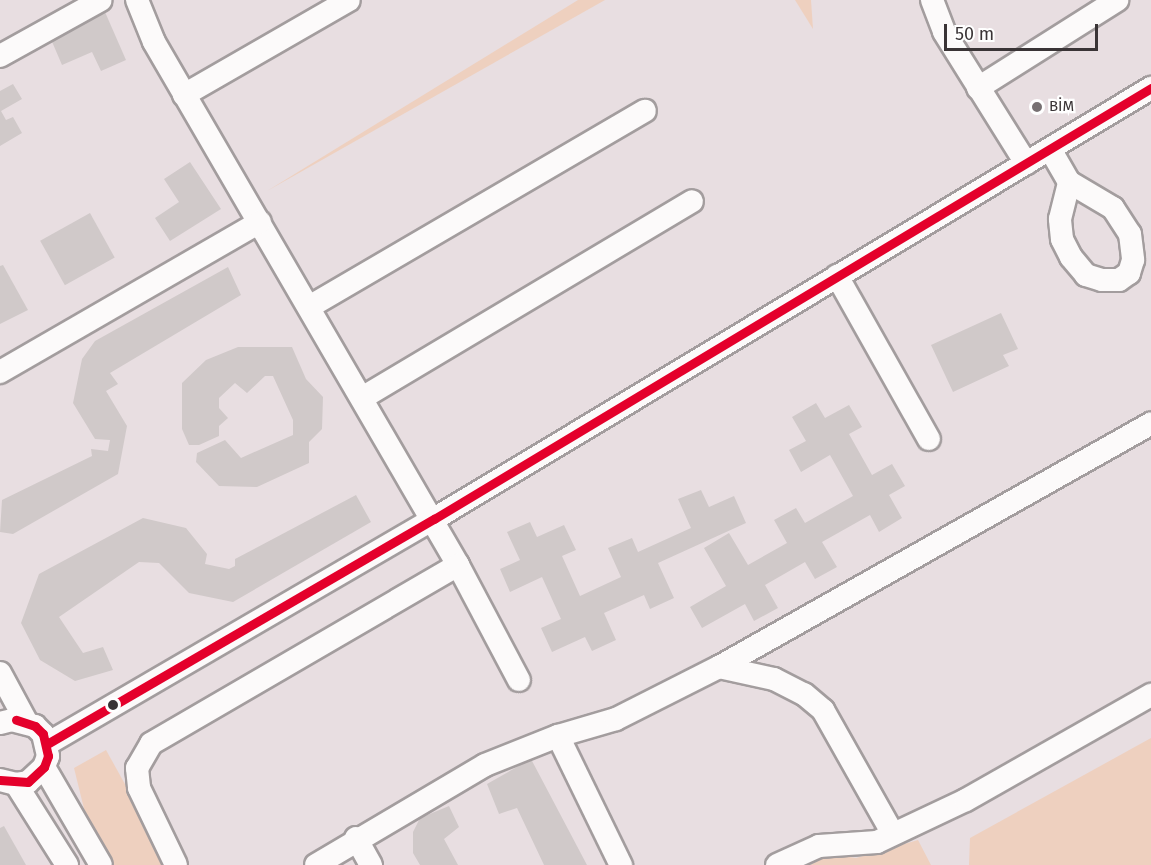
<!DOCTYPE html>
<meta charset="utf-8">
<style>
body{margin:0}
#map{position:relative;width:1151px;height:865px;overflow:hidden;background:#e8dee1;font-family:"Fira Sans",sans-serif}
div>[style]{position:absolute}
[style*='--x']{left:calc(var(--x)*1px);top:calc(var(--y)*1px);width:calc(var(--w)*1px);rotate:calc(var(--a)*1deg)}
.green>*{inset:0;background:#eed0bf}
.building>*{inset:0;background:#d0c9c9;transform-origin:0 0}
.roads{filter:drop-shadow(2px 0 #a39d9e) drop-shadow(-2px 0 #a39d9e) drop-shadow(0 2px #a39d9e) drop-shadow(0 -2px #a39d9e)}
.minor>*{height:22px;margin:-11px;padding:0 11px;transform-origin:11px;border-radius:11px;background:#fcfafa}
.bus-1>*{height:9px;margin:-4.5px;padding:0 4.5px;transform-origin:4.5px;border-radius:4.5px;background:#e4002b}
.dots>*{width:16px;height:16px;translate:-50% -50%;box-sizing:border-box;border:3px solid #fff;border-radius:50%}
span{translate:-50% -50%;white-space:nowrap;text-align:center;line-height:1.15;-webkit-text-stroke:4.5px #fff;paint-order:stroke}
.poi-label{font-size:15px;color:#3a3436}
.left{translate:0 -50%;text-align:left}
.scale{position:absolute;left:944px;top:24px;width:154px;height:27px;box-sizing:border-box;border:3px solid #3a3436;border-top:0;padding-left:8px;font-size:18px;line-height:21px;white-space:nowrap;color:#3a3436;-webkit-text-stroke:4px #fff;paint-order:stroke}
</style>
<div id="map">
<div class="green">
<i style="clip-path:polygon(578px 0,605px 0,267px 191px)"></i>
<i style="clip-path:polygon(795px 0,811px 0,813px 29px)"></i>
<i style="clip-path:polygon(1151px 738px,1151px 865px,969px 865px,970px 838px)"></i>
<i style="clip-path:polygon(106px 750px,170px 865px,107px 865px,90px 833px,74px 768px)"></i>
<i style="clip-path:polygon(918px 840px,931px 865px,810px 865px,831px 854px,856px 858px)"></i>
</div>
<div class="building">
<i style="clip-path:polygon(105px 12px,126px 60px,101px 71px,92px 52px,62px 65px,50px 37px)"></i>
<i style="clip-path:polygon(13px 84px,22px 99px,1px 111px,6px 120px,13px 117px,22px 133px,0 146px,0 91px)"></i>
<i style="clip-path:polygon(190px 162px,221px 209px,170px 241px,155px 218px,179px 202px,164px 179px)"></i>
<i style="left:90px;top:213px;width:51px;height:57px;rotate:61deg"></i>
<i style="clip-path:polygon(3px 265px,28px 310px,0 324px,0 266px)"></i>
<i style="clip-path:polygon(228px 267px,241px 295px,110px 373px,118px 384px,106px 391px,127px 426px,118px 474px,13px 534px,0 532px,2px 500px,92px 456px,91px 449px,108px 451px,110px 440px,95px 439px,73px 403px,82px 359px,95px 341px)"></i>
<i style="clip-path:polygon(1001px 313px,1018px 349px,1003px 355px,1009px 366px,953px 392px,931px 345px)"></i>
<i style="clip-path:polygon(238px 347px,292px 347px,306px 379px,323px 397px,322px 429px,309px 442px,309px 463px,257px 487px,219px 486px,196px 462px,197px 453px,225px 440px,241px 458px,293px 435px,293px 420px,273px 376px,265px 376px,247px 393px,235px 383px,219px 398px,219px 408px,228px 418px,219px 426px,219px 436px,199px 445px,189px 445px,182px 429px,182px 383px,206px 360px)"></i>
<i style="clip-path:polygon(816px 403px,825px 418px,849px 405px,862px 427px,849px 434px,872px 475px,892px 464px,905px 486px,889px 495px,902px 518px,879px 532px,870px 515px,822px 542px,837px 567px,815px 579px,805px 562px,765px 585px,778px 608px,754px 621px,745px 604px,702px 628px,690px 607px,726px 586px,704px 548px,729px 533px,748px 565px,787px 543px,774px 520px,796px 508px,805px 523px,853px 496px,830px 455px,801px 472px,789px 450px,806px 441px,792px 417px)"></i>
<i style="clip-path:polygon(701px 490px,709px 507px,734px 496px,746px 523px,658px 563px,674px 598px,650px 609px,644px 595px,604px 613px,616px 640px,592px 651px,585px 637px,552px 652px,541px 628px,561px 619px,542px 577px,510px 592px,500px 569px,520px 560px,507px 532px,530px 522px,537px 537px,564px 525px,576px 550px,562px 556px,580px 596px,621px 577px,608px 548px,632px 538px,638px 552px,691px 528px,678px 499px)"></i>
<i style="clip-path:polygon(356px 495px,371px 522px,233px 602px,189px 593px,159px 563px,139px 562px,59px 617px,83px 653px,103px 647px,113px 670px,75px 681px,40px 660px,21px 623px,39px 574px,143px 518px,186px 528px,207px 554px,205px 564px,229px 569px,235px 566px,235px 559px)"></i>
<i style="clip-path:polygon(531px 759px,587px 865px,544px 865px,517px 808px,499px 814px,487px 784px)"></i>
<i style="clip-path:polygon(449px 806px,459px 827px,444px 839px,458px 865px,420px 865px,413px 853px,413px 832px,420px 818px)"></i>
<i style="clip-path:polygon(4px 826px,26px 865px,0 865px,0 828px)"></i>
</div>
<div class="roads">
<div class="minor">
<i style="--x:137;--y:0;--w:45;--a:68"></i>
<i style="--x:154;--y:42;--w:605;--a:59.83"></i>
<i style="--x:458;--y:565;--w:355;--a:149.8"></i>
<i style="--x:151;--y:744;--w:28;--a:120"></i>
<i style="--x:137;--y:768;--w:20;--a:84"></i>
<i style="--x:139;--y:788;--w:85;--a:64.3"></i>
<i style="--x:932;--y:0;--w:34;--a:69"></i>
<i style="--x:944;--y:32;--w:155;--a:58"></i>
<i style="--x:0;--y:56;--w:115;--a:-29"></i>
<i style="--x:978;--y:88;--w:165;--a:-32.3"></i>
<i style="--x:184;--y:95;--w:190;--a:-29.9"></i>
<i style="--x:1050;--y:149;--w:38;--a:60"></i>
<i style="--x:1069;--y:182;--w:51;--a:30.6"></i>
<i style="--x:1113;--y:208;--w:31;--a:57"></i>
<i style="--x:1130;--y:234;--w:26;--a:83"></i>
<i style="--x:1133;--y:260;--w:14;--a:107"></i>
<i style="--x:1129;--y:273;--w:12;--a:145"></i>
<i style="--x:1119;--y:280;--w:17;--a:180"></i>
<i style="--x:1102;--y:280;--w:17;--a:-163"></i>
<i style="--x:1086;--y:275;--w:23;--a:-130"></i>
<i style="--x:1071;--y:257;--w:20;--a:-117"></i>
<i style="--x:1062;--y:239;--w:20;--a:-96"></i>
<i style="--x:1060;--y:219;--w:38;--a:-76"></i>
<i style="--x:837;--y:276;--w:187;--a:60.6"></i>
<i style="--x:309;--y:307;--w:389;--a:-30.3"></i>
<i style="--x:0;--y:372;--w:300;--a:-30"></i>
<i style="--x:362;--y:398;--w:384;--a:-30.8"></i>
<i style="--x:458;--y:565;--w:130;--a:62.1"></i>
<i style="--x:719;--y:667;--w:56;--a:12.3"></i>
<i style="--x:774;--y:679;--w:34;--a:27"></i>
<i style="--x:804;--y:694;--w:25;--a:40"></i>
<i style="--x:823;--y:710;--w:142;--a:60.6"></i>
<i style="--x:0;--y:673;--w:55;--a:61.6"></i>
<i style="--x:0;--y:723;--w:12;--a:-14"></i>
<i style="--x:12;--y:720;--w:24;--a:15"></i>
<i style="--x:35;--y:726;--w:11;--a:45"></i>
<i style="--x:43;--y:734;--w:23;--a:77"></i>
<i style="--x:48;--y:756;--w:12;--a:110"></i>
<i style="--x:44;--y:767;--w:22;--a:137"></i>
<i style="--x:28;--y:782;--w:12;--a:171"></i>
<i style="--x:16;--y:784;--w:16;--a:-166"></i>
<i style="--x:558;--y:736;--w:144;--a:64"></i>
<i style="--x:47;--y:744;--w:448;--a:-30.2"></i>
<i style="--x:434;--y:519;--w:837;--a:-31.01"></i>
<i style="--x:44;--y:767;--w:113;--a:59.8"></i>
<i style="--x:16;--y:784;--w:96;--a:57.8"></i>
<i style="--x:356;--y:838;--w:31;--a:61"></i>
<i style="--x:316;--y:865;--w:196;--a:-30.6"></i>
<i style="--x:485;--y:765;--w:79;--a:-21.7"></i>
<i style="--x:558;--y:736;--w:60;--a:-16.3"></i>
<i style="--x:616;--y:719;--w:115;--a:-26.8"></i>
<i style="--x:719;--y:667;--w:496;--a:-29.4"></i>
<i style="--x:777;--y:865;--w:46;--a:-24.3"></i>
<i style="--x:819;--y:846;--w:58;--a:-3.9"></i>
<i style="--x:877;--y:842;--w:98;--a:-25.3"></i>
<i style="--x:966;--y:800;--w:213;--a:-29.6"></i>
</div>
</div>
<div class="bus-1">
<i style="--x:47;--y:744;--w:448;--a:-30.2"></i>
<i style="--x:434;--y:519;--w:837;--a:-31.01"></i>
<i style="--x:0;--y:780;--w:28;--a:4"></i>
<i style="--x:28;--y:782;--w:22;--a:-43"></i>
<i style="--x:44;--y:767;--w:12;--a:-70"></i>
<i style="--x:48;--y:756;--w:23;--a:-103"></i>
<i style="--x:43;--y:734;--w:11;--a:-135"></i>
<i style="--x:35;--y:726;--w:20;--a:-162"></i>
</div>
<div class="dots">
<i style="left:1037px;top:107px;background:#777072"></i>
<i style="left:113px;top:705px;background:#3a3436"></i>
</div>
<div class="poi-label">
<span class="left" style="left:1049px;top:107px">BİM</span>
</div>
<div class="scale">50 m</div>
</div>
